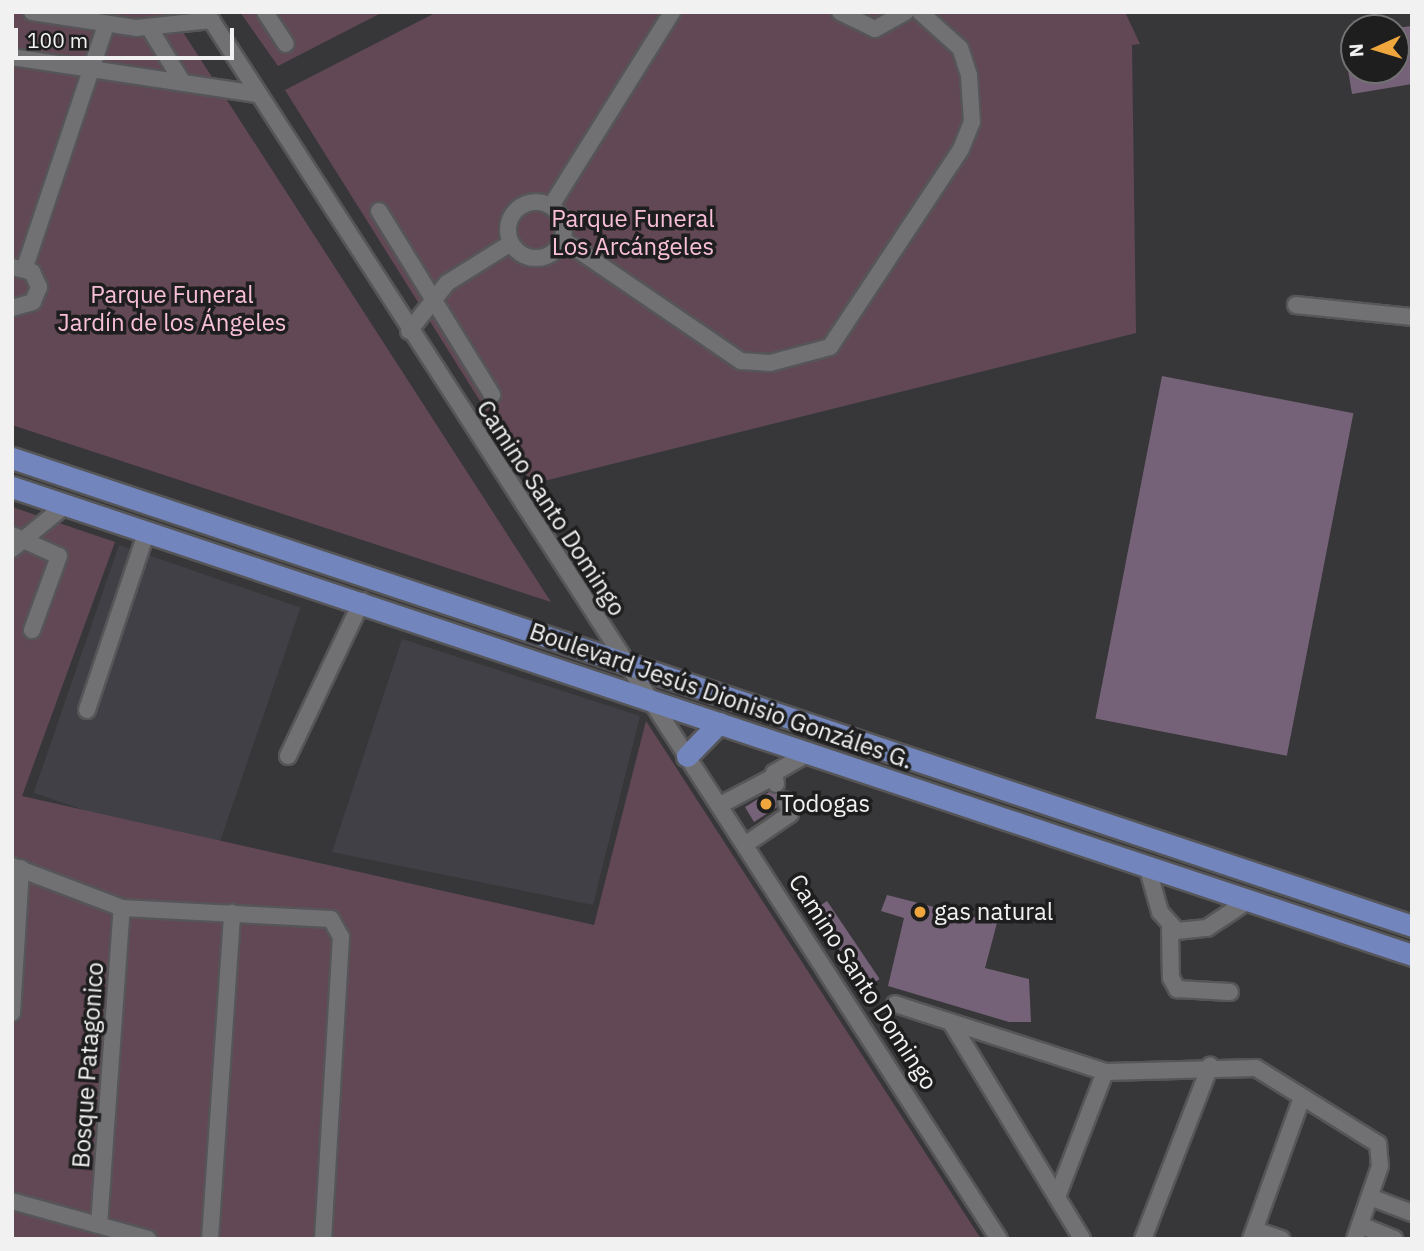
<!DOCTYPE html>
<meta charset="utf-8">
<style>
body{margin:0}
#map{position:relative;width:1424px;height:1251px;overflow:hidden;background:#373739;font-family:"IBM Plex Sans",sans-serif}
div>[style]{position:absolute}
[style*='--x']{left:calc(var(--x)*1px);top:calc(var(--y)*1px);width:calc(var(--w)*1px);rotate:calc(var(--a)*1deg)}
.built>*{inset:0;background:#414047;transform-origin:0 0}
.green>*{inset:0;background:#624854}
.building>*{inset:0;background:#766278;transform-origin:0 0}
.roads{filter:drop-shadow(2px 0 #565557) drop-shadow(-2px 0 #565557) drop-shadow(0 2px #565557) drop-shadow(0 -2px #565557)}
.minor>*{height:16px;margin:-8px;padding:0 8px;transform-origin:8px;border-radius:8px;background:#717073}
.minor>.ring{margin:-8px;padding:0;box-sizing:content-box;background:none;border:16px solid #717073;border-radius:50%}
.major>*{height:21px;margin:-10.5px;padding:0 10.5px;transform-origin:10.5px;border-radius:10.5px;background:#7286bd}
.dots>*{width:19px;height:19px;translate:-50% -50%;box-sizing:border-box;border:4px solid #1e1e1f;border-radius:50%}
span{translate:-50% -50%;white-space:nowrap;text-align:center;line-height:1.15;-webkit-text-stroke:7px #1e1e1f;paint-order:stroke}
.park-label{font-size:24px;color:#f8bfd8}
.street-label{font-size:24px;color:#f1f1f2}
.poi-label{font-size:24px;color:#f1f1f2}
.left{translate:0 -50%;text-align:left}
.frame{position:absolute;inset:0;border:14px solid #f1f1f2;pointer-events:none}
.north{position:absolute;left:1340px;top:14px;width:70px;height:70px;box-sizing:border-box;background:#1e1e1f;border:2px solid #727273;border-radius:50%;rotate:266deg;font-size:19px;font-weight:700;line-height:28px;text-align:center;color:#f1f1f2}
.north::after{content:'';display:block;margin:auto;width:24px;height:32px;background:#efa73d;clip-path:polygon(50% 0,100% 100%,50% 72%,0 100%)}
.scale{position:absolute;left:14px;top:28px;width:220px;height:32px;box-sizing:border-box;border:4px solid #f1f1f2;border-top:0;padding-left:9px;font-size:21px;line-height:24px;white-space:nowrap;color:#f1f1f2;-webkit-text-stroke:5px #1e1e1f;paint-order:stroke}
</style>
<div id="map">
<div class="built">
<i style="left:119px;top:545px;width:192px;height:262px;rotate:19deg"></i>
<i style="clip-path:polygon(402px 639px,640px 716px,593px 905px,332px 852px)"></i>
</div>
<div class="green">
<i style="clip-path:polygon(12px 12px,170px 12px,551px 602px,12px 425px)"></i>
<i style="clip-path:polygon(240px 12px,383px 12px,278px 66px)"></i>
<i style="clip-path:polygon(437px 12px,1125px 12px,1140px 44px,1132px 45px,1136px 333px,532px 484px,285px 90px)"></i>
<i style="clip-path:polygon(12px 507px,115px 542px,22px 796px,594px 925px,646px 721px,981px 1239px,12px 1239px)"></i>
</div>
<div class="building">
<i style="clip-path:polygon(1412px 26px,1412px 84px,1352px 94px,1348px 70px,1396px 70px,1396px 28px)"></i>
<i style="left:1162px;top:376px;width:195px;height:349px;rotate:11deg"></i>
<i style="clip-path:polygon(769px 792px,778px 794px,777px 807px,754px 822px,745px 807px)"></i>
<i style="clip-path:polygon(887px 895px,997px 923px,985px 968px,1029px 979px,1031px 1022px,1009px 1022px,888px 986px,904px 918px,881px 911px)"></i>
<i style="left:827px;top:901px;width:94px;height:17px;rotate:56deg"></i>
</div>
<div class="roads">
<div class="minor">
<i style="--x:32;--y:12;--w:105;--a:8.7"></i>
<i style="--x:136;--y:28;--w:76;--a:-6"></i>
<i style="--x:206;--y:12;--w:1461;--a:57.13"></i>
<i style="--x:265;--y:12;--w:38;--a:57"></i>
<i style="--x:840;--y:12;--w:39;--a:26"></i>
<i style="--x:875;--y:29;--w:35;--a:-29"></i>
<i style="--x:150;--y:29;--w:63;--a:58.6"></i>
<i style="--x:12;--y:57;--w:248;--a:8.6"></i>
<i class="ring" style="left:508px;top:202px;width:40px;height:40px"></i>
<i style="--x:551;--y:206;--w:229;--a:-58"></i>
<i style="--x:379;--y:211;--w:216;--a:58.4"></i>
<i style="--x:562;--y:239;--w:217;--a:34.3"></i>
<i style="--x:741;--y:361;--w:29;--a:4"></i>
<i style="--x:770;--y:363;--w:62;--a:-14.9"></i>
<i style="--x:830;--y:347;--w:237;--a:-56.5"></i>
<i style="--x:961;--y:149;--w:29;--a:-68"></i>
<i style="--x:972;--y:122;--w:47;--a:-93.7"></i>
<i style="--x:969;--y:75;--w:28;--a:-108"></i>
<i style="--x:960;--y:48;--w:54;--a:-138"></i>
<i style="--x:12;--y:267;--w:21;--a:14"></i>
<i style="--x:32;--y:272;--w:17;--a:65"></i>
<i style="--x:39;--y:287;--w:16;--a:112"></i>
<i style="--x:33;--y:302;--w:22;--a:164"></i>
<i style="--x:25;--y:267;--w:255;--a:-71.5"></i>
<i style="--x:1296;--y:305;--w:117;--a:5.9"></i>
<i style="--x:409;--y:331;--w:61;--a:-51.6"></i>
<i style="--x:447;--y:283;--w:75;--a:-32"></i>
<i style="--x:12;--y:535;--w:51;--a:24.1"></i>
<i style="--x:59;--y:556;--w:79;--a:110"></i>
<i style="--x:12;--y:549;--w:72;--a:-39.4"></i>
<i style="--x:87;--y:710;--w:189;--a:-71.5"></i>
<i style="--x:288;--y:756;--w:172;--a:-64.5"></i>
<i style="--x:776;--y:784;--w:11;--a:-100"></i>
<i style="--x:774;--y:773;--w:39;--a:-30"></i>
<i style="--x:720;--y:805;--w:60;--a:-27.8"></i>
<i style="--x:746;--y:844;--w:53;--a:-34.3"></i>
<i style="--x:790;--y:814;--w:14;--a:-107"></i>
<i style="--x:12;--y:866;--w:118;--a:20.9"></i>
<i style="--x:122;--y:908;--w:209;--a:3"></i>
<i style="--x:331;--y:919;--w:21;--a:61"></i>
<i style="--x:341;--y:937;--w:303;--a:93.4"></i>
<i style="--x:1147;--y:866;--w:48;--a:74.2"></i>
<i style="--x:1160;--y:912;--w:25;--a:48"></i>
<i style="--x:1177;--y:931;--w:30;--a:-6"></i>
<i style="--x:1207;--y:928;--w:50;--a:-33.7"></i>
<i style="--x:1170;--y:928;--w:50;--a:88.9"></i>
<i style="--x:1171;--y:978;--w:13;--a:61"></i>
<i style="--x:1177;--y:989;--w:53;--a:3.2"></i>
<i style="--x:895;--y:1004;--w:221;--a:17.9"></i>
<i style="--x:1105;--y:1072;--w:151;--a:-1.5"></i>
<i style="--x:1256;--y:1068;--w:144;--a:31.9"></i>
<i style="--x:1378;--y:1144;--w:22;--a:85"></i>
<i style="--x:1380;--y:1166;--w:77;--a:108.9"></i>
<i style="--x:12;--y:1013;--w:145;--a:-86.4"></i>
<i style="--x:952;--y:1024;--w:251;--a:58.8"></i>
<i style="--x:1057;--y:1197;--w:134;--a:-69"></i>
<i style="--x:1370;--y:1197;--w:45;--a:20.9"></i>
<i style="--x:12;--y:1201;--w:141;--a:15.6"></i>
<i style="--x:99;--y:1225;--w:318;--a:-85.9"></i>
<i style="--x:1360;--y:1225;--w:37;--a:22"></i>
<i style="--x:1255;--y:1230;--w:28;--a:19"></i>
<i style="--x:210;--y:1239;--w:327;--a:-86.1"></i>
<i style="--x:1143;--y:1239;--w:186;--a:-68.8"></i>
<i style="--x:1251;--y:1239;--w:151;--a:-70.2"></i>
</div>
<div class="major">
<i style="--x:12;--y:458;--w:1476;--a:18.48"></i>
<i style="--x:12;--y:487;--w:1476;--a:18.48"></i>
<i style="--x:687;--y:756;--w:46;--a:-45.9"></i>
</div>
</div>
<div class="dots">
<i style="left:766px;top:804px;background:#efa73d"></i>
<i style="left:920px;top:912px;background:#efa73d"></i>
</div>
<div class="park-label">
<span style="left:633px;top:233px">Parque Funeral<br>Los Arcángeles</span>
<span style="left:172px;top:309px">Parque Funeral<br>Jardín de los Ángeles</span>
</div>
<div class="street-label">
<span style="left:551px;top:508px;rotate:57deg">Camino Santo Domingo</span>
<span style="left:721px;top:696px;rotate:19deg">Boulevard Jesús Dionisio Gonzáles G.</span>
<span style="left:863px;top:982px;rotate:57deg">Camino Santo Domingo</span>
<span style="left:88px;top:1065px;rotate:-86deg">Bosque Patagonico</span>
</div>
<div class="poi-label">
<span class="left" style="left:780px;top:804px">Todogas</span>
<span class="left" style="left:934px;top:912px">gas natural</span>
</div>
<div class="frame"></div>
<div class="north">N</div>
<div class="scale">100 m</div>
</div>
